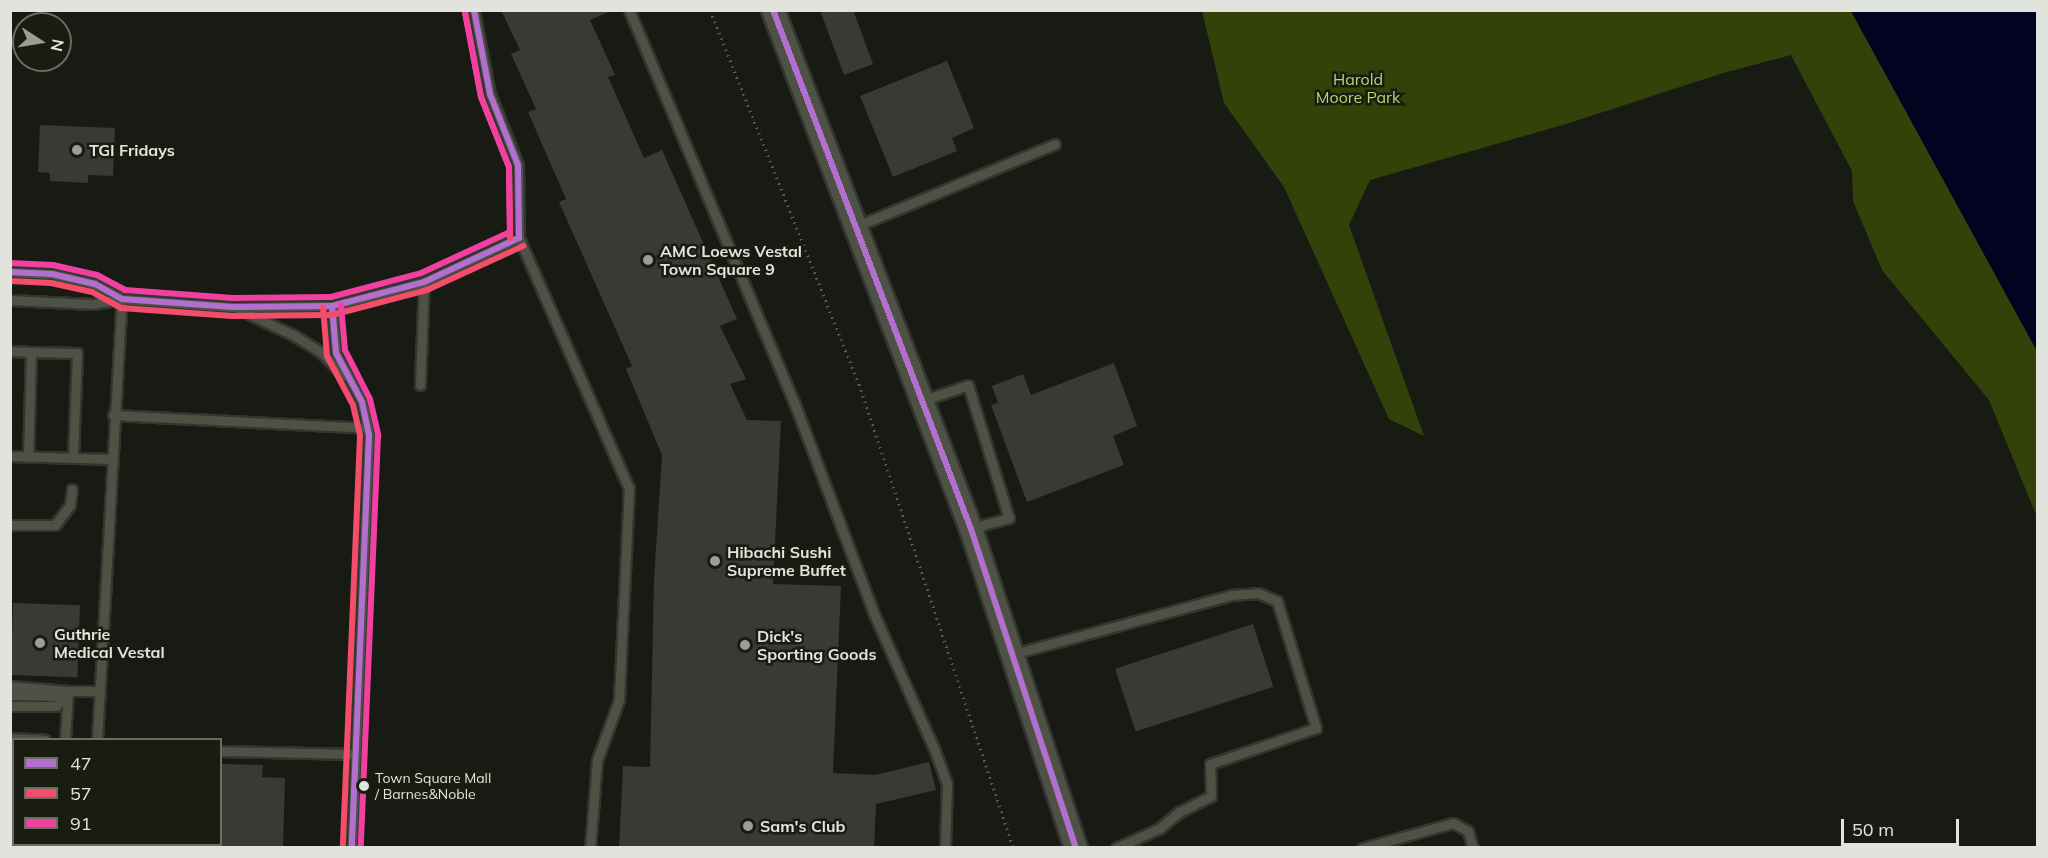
<!DOCTYPE html>
<style>
body{margin:0}
#map{position:relative;width:2048px;height:858px;overflow:hidden;background:#181a14;font-family:Mulish,sans-serif}
div>[style]{position:absolute}
[style*='--x']{left:calc(var(--x)*1px);top:calc(var(--y)*1px);width:calc(var(--w)*1px);rotate:calc(var(--a)*1deg)}
.green>*{inset:0;background:#34420a}
.water>*{inset:0;background:#020221}
.building>*{inset:0;background:#383a35;transform-origin:0 0}
.path>*{height:3px;margin-top:-1.5px;transform-origin:0;background:repeating-linear-gradient(90deg,#595c52 0 1.5px,transparent 0 6px)}
.roads{filter:drop-shadow(2px 0 #343531) drop-shadow(-2px 0 #343531) drop-shadow(0 2px #343531) drop-shadow(0 -2px #343531)}
.service>*{height:9px;margin:-4.5px;padding:0 4.5px;transform-origin:4.5px;border-radius:4.5px;background:#4e5244}
.tertiary>*{height:22px;margin:-11px;padding:0 11px;transform-origin:11px;border-radius:11px;background:#4e5244}
.bus-1>*{height:6px;margin:-3px;padding:0 3px;transform-origin:3px;border-radius:3px;background:#b36fd0}
.bus-2>*{height:6px;margin:-3px;padding:0 3px;transform-origin:3px;border-radius:3px;background:#f44d6c}
.bus-3>*{height:6px;margin:-3px;padding:0 3px;transform-origin:3px;border-radius:3px;background:#f240a1}
.dots>*{width:16px;height:16px;translate:-50% -50%;box-sizing:border-box;border:3px solid #191d11;border-radius:50%}
span{translate:-50% -50%;white-space:nowrap;text-align:center;line-height:1.15;-webkit-text-stroke:5px #191d11;paint-order:stroke}
.bus-label{font-size:14px;color:#e1e4dc}
.left{translate:0 -50%;text-align:left}
.park-label{font-size:16px;color:#b5d671}
.poi-label{font-size:16px;color:#e1e4dc;font-weight:700}
.frame{position:absolute;inset:0;border:12px solid #e1e4dc;pointer-events:none}
.legend{position:absolute;left:12px;top:738px;width:210px;height:108px;box-sizing:border-box;background:#191d11;border:2px solid #696d62;margin:0;padding:8px 10px;list-style:none;font-size:18px;color:#e1e4dc}
.legend li{display:flex;align-items:center;gap:12px;height:30px}
.legend b{width:30px;border:2px solid #696d62}
.north{position:absolute;left:12px;top:12px;width:60px;height:60px;box-sizing:border-box;background:#191d11;border:2px solid #696d62;border-radius:50%;rotate:102deg;font-size:16px;font-weight:700;line-height:24px;text-align:center;color:#e1e4dc}
.north::after{content:'';display:block;margin:auto;width:21px;height:27px;background:#9b9d96;clip-path:polygon(50% 0,100% 100%,50% 72%,0 100%)}
.scale{position:absolute;left:1841px;top:819px;width:118px;height:27px;box-sizing:border-box;border:3px solid #e1e4dc;border-top:0;padding-left:8px;font-size:18px;line-height:21px;white-space:nowrap;color:#e1e4dc;-webkit-text-stroke:4px #191d11;paint-order:stroke}
</style>
<div id="map">
<div class="green">
<i style="clip-path:polygon(1202px 11px,1851px 11px,2037px 351px,2037px 517px,1989px 400px,1882px 270px,1853px 201px,1852px 171px,1791px 55px,1723px 73px,1566px 124px,1370px 180px,1349px 225px,1424px 436px,1389px 419px,1284px 187px,1224px 103px)"></i>
</div>
<div class="water">
<i style="clip-path:polygon(1851px 11px,2037px 11px,2037px 351px)"></i>
</div>
<div class="building">
<i style="clip-path:polygon(501px 10px,613px 10px,590px 20px,615px 75px,608px 77px,644px 158px,662px 150px,737px 319px,720px 326px,746px 379px,730px 384px,747px 420px,781px 421px,773px 584px,841px 586px,833px 773px,875px 775px,929px 762px,936px 790px,876px 804px,874px 848px,619px 848px,623px 766px,650px 767px,654px 579px,662px 455px,626px 369px,632px 366px,559px 202px,566px 199px,528px 112px,536px 109px,511px 54px,520px 50px)"></i>
<i style="clip-path:polygon(820px 10px,853px 10px,873px 64px,844px 75px)"></i>
<i style="clip-path:polygon(947px 61px,974px 128px,952px 138px,957px 151px,893px 177px,860px 96px)"></i>
<i style="clip-path:polygon(40px 125px,115px 128px,113px 176px,88px 175px,88px 183px,50px 181px,50px 173px,38px 172px)"></i>
<i style="clip-path:polygon(1114px 363px,1137px 426px,1113px 436px,1124px 465px,1027px 502px,991px 405px,998px 403px,992px 386px,1023px 374px,1031px 395px)"></i>
<i style="left:13px;top:603px;width:67px;height:72px;rotate:2deg"></i>
<i style="left:1253px;top:624px;width:66px;height:145px;rotate:72deg"></i>
<i style="clip-path:polygon(220px 764px,263px 765px,262px 777px,285px 778px,283px 848px,220px 848px)"></i>
</div>
<div class="path">
<i style="--x:710;--y:10;--w:403;--a:68.3"></i>
<i style="--x:859;--y:384;--w:489;--a:71.6"></i>
</div>
<div class="roads">
<div class="service">
<i style="--x:474;--y:10;--w:86;--a:79.2"></i>
<i style="--x:490;--y:94;--w:76;--a:68.5"></i>
<i style="--x:518;--y:165;--w:73;--a:89.2"></i>
<i style="--x:519;--y:238;--w:273;--a:66.3"></i>
<i style="--x:629;--y:488;--w:212;--a:92.7"></i>
<i style="--x:619;--y:700;--w:64;--a:110.1"></i>
<i style="--x:597;--y:760;--w:88;--a:94.5"></i>
<i style="--x:629;--y:10;--w:425;--a:67.2"></i>
<i style="--x:794;--y:402;--w:227;--a:69.3"></i>
<i style="--x:874;--y:614;--w:150;--a:66"></i>
<i style="--x:935;--y:751;--w:35;--a:70"></i>
<i style="--x:947;--y:784;--w:64;--a:91.8"></i>
<i style="--x:857;--y:226;--w:214;--a:-22.5"></i>
<i style="--x:10;--y:272;--w:42;--a:2.7"></i>
<i style="--x:52;--y:274;--w:44;--a:13.1"></i>
<i style="--x:95;--y:284;--w:31;--a:29"></i>
<i style="--x:10;--y:300;--w:83;--a:2.8"></i>
<i style="--x:93;--y:304;--w:29;--a:-10"></i>
<i style="--x:122;--y:299;--w:111;--a:4.1"></i>
<i style="--x:233;--y:307;--w:99;--a:-0.6"></i>
<i style="--x:332;--y:306;--w:95;--a:-14.6"></i>
<i style="--x:424;--y:282;--w:105;--a:-24.9"></i>
<i style="--x:332;--y:306;--w:47;--a:85.1"></i>
<i style="--x:336;--y:353;--w:55;--a:62"></i>
<i style="--x:362;--y:402;--w:34;--a:78"></i>
<i style="--x:369;--y:435;--w:413;--a:92.4"></i>
<i style="--x:238;--y:309;--w:63;--a:25.3"></i>
<i style="--x:295;--y:336;--w:31;--a:32"></i>
<i style="--x:321;--y:352;--w:33;--a:46"></i>
<i style="--x:10;--y:351;--w:21;--a:3"></i>
<i style="--x:31;--y:352;--w:105;--a:91.6"></i>
<i style="--x:31;--y:352;--w:46;--a:1.2"></i>
<i style="--x:77;--y:353;--w:105;--a:92.2"></i>
<i style="--x:420;--y:385;--w:103;--a:-87.8"></i>
<i style="--x:924;--y:400;--w:46;--a:-18.8"></i>
<i style="--x:968;--y:385;--w:139;--a:72.9"></i>
<i style="--x:1009;--y:518;--w:38;--a:165"></i>
<i style="--x:113;--y:415;--w:255;--a:2.9"></i>
<i style="--x:10;--y:456;--w:100;--a:1.7"></i>
<i style="--x:10;--y:525;--w:45;--a:0"></i>
<i style="--x:55;--y:525;--w:25;--a:-53"></i>
<i style="--x:70;--y:505;--w:16;--a:-83"></i>
<i style="--x:1013;--y:654;--w:226;--a:-15.1"></i>
<i style="--x:1231;--y:595;--w:27;--a:-4"></i>
<i style="--x:1258;--y:593;--w:21;--a:23"></i>
<i style="--x:1277;--y:601;--w:133;--a:72.9"></i>
<i style="--x:1316;--y:728;--w:112;--a:161.2"></i>
<i style="--x:1210;--y:764;--w:32;--a:88"></i>
<i style="--x:1211;--y:796;--w:36;--a:153"></i>
<i style="--x:1179;--y:812;--w:25;--a:140"></i>
<i style="--x:1160;--y:828;--w:48;--a:155.6"></i>
<i style="--x:10;--y:686;--w:58;--a:4.9"></i>
<i style="--x:10;--y:695;--w:47;--a:1.2"></i>
<i style="--x:57;--y:696;--w:10;--a:-24"></i>
<i style="--x:10;--y:706;--w:46;--a:0"></i>
<i style="--x:56;--y:706;--w:19;--a:-51"></i>
<i style="--x:10;--y:738;--w:35;--a:3"></i>
<i style="--x:65;--y:740;--w:49;--a:-86.5"></i>
<i style="--x:68;--y:691;--w:31;--a:0"></i>
<i style="--x:97;--y:740;--w:442;--a:-86.8"></i>
<i style="--x:220;--y:751;--w:136;--a:1.3"></i>
<i style="--x:10;--y:757;--w:4;--a:0"></i>
<i style="--x:96;--y:844;--w:4;--a:90"></i>
<i style="--x:1362;--y:848;--w:94;--a:-15.4"></i>
<i style="--x:1453;--y:823;--w:17;--a:28"></i>
<i style="--x:1468;--y:831;--w:18;--a:74"></i>
</div>
<div class="tertiary">
<i style="--x:773;--y:10;--w:555;--a:69.12"></i>
<i style="--x:971;--y:529;--w:336;--a:71.8"></i>
</div>
</div>
<div class="bus-1">
<i style="--x:474;--y:10;--w:86;--a:79.2"></i>
<i style="--x:490;--y:94;--w:76;--a:68.5"></i>
<i style="--x:518;--y:165;--w:73;--a:89.2"></i>
<i style="--x:773;--y:10;--w:555;--a:69.12"></i>
<i style="--x:971;--y:529;--w:336;--a:71.8"></i>
<i style="--x:10;--y:272;--w:42;--a:2.7"></i>
<i style="--x:52;--y:274;--w:44;--a:13.1"></i>
<i style="--x:95;--y:284;--w:31;--a:29"></i>
<i style="--x:122;--y:299;--w:111;--a:4.1"></i>
<i style="--x:233;--y:307;--w:99;--a:-0.6"></i>
<i style="--x:332;--y:306;--w:95;--a:-14.6"></i>
<i style="--x:424;--y:282;--w:105;--a:-24.9"></i>
<i style="--x:332;--y:306;--w:47;--a:85.1"></i>
<i style="--x:336;--y:353;--w:55;--a:62"></i>
<i style="--x:362;--y:402;--w:34;--a:78"></i>
<i style="--x:369;--y:435;--w:413;--a:92.4"></i>
</div>
<div class="bus-2">
<i style="--x:465;--y:12;--w:86;--a:79.3"></i>
<i style="--x:481;--y:97;--w:75;--a:68.2"></i>
<i style="--x:509;--y:167;--w:71;--a:89.2"></i>
<i style="--x:10;--y:281;--w:41;--a:2.8"></i>
<i style="--x:51;--y:283;--w:42;--a:12.4"></i>
<i style="--x:92;--y:292;--w:33;--a:29"></i>
<i style="--x:121;--y:308;--w:111;--a:4.1"></i>
<i style="--x:232;--y:316;--w:100;--a:-0.6"></i>
<i style="--x:332;--y:315;--w:98;--a:-14.7"></i>
<i style="--x:427;--y:290;--w:106;--a:-24.6"></i>
<i style="--x:323;--y:307;--w:49;--a:85.3"></i>
<i style="--x:327;--y:356;--w:55;--a:62"></i>
<i style="--x:353;--y:405;--w:32;--a:77"></i>
<i style="--x:360;--y:436;--w:412;--a:92.4"></i>
</div>
<div class="bus-3">
<i style="--x:10;--y:263;--w:43;--a:2.7"></i>
<i style="--x:53;--y:265;--w:45;--a:12.8"></i>
<i style="--x:97;--y:275;--w:32;--a:28"></i>
<i style="--x:125;--y:290;--w:108;--a:4.2"></i>
<i style="--x:233;--y:298;--w:98;--a:-0.6"></i>
<i style="--x:331;--y:297;--w:93;--a:-14.9"></i>
<i style="--x:421;--y:273;--w:98;--a:-24.7"></i>
<i style="--x:510;--y:232;--w:65;--a:-90.9"></i>
<i style="--x:509;--y:167;--w:75;--a:-111.8"></i>
<i style="--x:481;--y:97;--w:86;--a:-100.7"></i>
<i style="--x:341;--y:305;--w:45;--a:84.9"></i>
<i style="--x:345;--y:350;--w:55;--a:63"></i>
<i style="--x:370;--y:399;--w:37;--a:77"></i>
<i style="--x:378;--y:435;--w:413;--a:92.4"></i>
</div>
<div class="dots">
<i style="left:77px;top:150px;background:#9b9d96"></i>
<i style="left:648px;top:260px;background:#9b9d96"></i>
<i style="left:715px;top:561px;background:#9b9d96"></i>
<i style="left:40px;top:643px;background:#9b9d96"></i>
<i style="left:745px;top:645px;background:#9b9d96"></i>
<i style="left:364px;top:786px;background:#e1e4dc"></i>
<i style="left:748px;top:826px;background:#9b9d96"></i>
</div>
<div class="bus-label">
<span class="left" style="left:375px;top:786px">Town Square Mall<br>/ Barnes&amp;Noble</span>
</div>
<div class="park-label">
<span style="left:1358px;top:88px">Harold<br>Moore Park</span>
</div>
<div class="poi-label">
<span class="left" style="left:89px;top:150px">TGI Fridays</span>
<span class="left" style="left:660px;top:260px">AMC Loews Vestal<br>Town Square 9</span>
<span class="left" style="left:727px;top:561px">Hibachi Sushi<br>Supreme Buffet</span>
<span class="left" style="left:54px;top:643px">Guthrie<br>Medical Vestal</span>
<span class="left" style="left:757px;top:645px">Dick's<br>Sporting Goods</span>
<span class="left" style="left:760px;top:826px">Sam's Club</span>
</div>
<div class="frame"></div>
<ul class="legend">
<li><b style="height:8px;background:#b36fd0"></b>47</li>
<li><b style="height:8px;background:#f44d6c"></b>57</li>
<li><b style="height:8px;background:#f240a1"></b>91</li>
</ul>
<div class="north">N</div>
<div class="scale">50 m</div>
</div>
